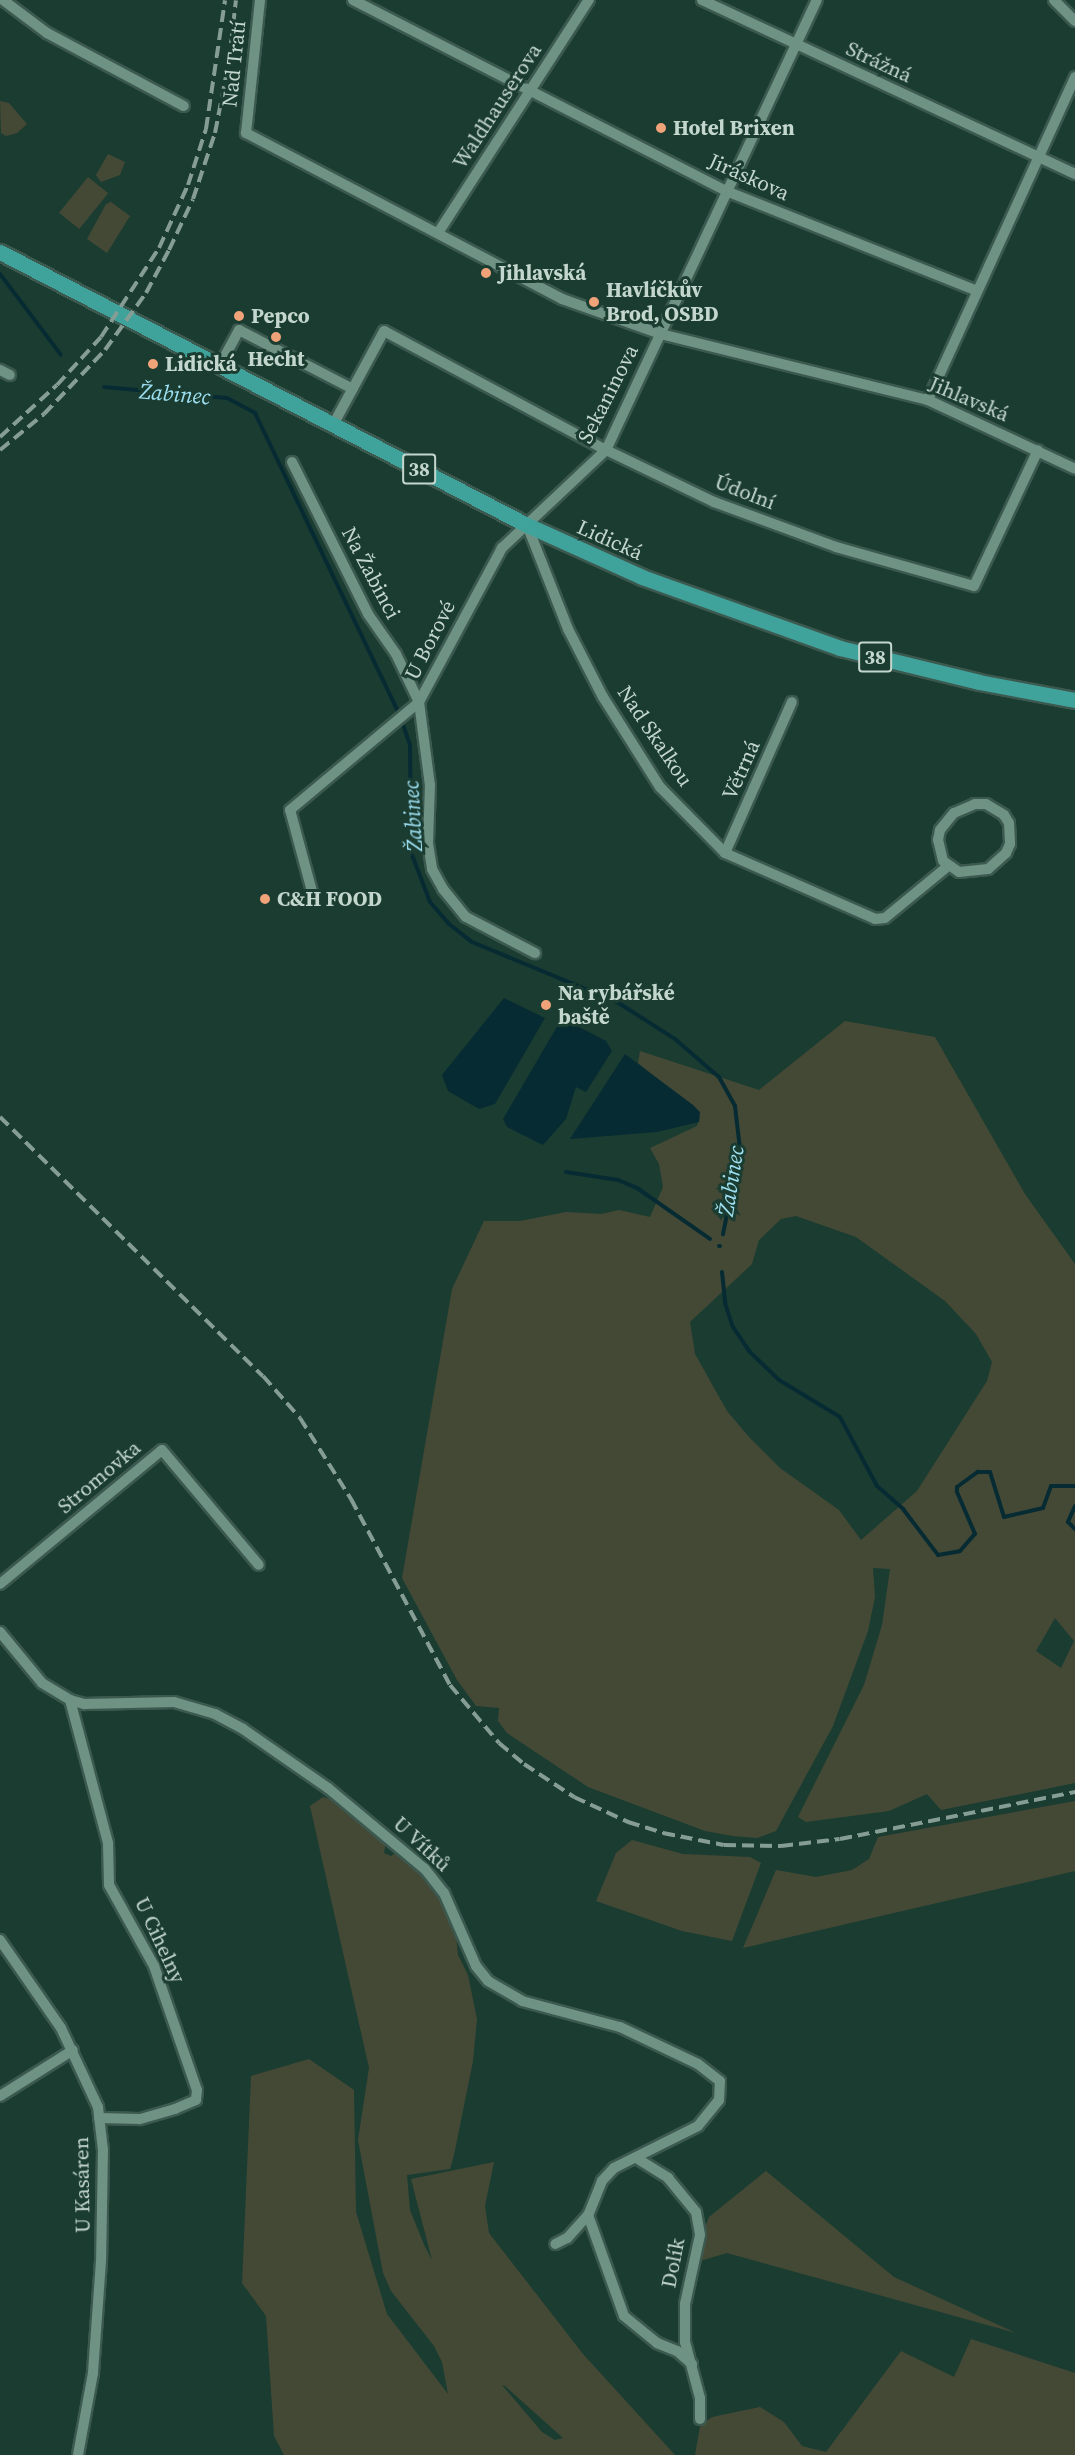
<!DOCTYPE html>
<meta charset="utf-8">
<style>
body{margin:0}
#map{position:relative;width:1075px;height:2455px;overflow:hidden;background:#1b3c31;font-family:"Source Serif 4",serif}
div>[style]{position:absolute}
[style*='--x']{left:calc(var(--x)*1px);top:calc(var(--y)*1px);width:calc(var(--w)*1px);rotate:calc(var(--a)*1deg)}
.green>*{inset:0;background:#444936;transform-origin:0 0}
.water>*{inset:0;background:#072b33}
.stream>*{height:4px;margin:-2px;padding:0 2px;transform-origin:2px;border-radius:2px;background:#072b33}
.roads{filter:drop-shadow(2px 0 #3c5950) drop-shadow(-2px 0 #3c5950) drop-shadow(0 2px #3c5950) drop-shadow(0 -2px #3c5950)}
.minor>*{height:10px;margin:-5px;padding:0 5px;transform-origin:5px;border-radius:5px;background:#6e9284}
.major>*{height:15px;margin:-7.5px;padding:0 7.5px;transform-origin:7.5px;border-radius:7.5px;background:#40a39b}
.rail>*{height:4px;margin-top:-2px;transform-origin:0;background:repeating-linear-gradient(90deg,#859d94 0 12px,transparent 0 18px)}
.dots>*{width:16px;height:16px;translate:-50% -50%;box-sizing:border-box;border:3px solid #1b3c31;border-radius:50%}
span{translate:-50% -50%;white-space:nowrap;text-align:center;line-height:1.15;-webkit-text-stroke:6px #1b3c31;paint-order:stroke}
.shield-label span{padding:2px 4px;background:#1b3c31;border:2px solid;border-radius:4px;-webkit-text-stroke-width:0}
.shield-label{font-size:20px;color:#c4d7cf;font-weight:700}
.street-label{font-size:21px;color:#c4d7cf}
.poi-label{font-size:21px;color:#c4d7cf;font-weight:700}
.left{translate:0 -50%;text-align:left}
.water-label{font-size:22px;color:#9ee1f3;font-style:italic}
</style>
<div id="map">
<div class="green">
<i style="clip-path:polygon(0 101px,9px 103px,27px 124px,17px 133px,6px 136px,1px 133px)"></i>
<i style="clip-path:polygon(108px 154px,125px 162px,120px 175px,101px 182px,96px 175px)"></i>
<i style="left:88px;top:177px;width:26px;height:46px;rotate:39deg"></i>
<i style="clip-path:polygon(111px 202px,130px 216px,107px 253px,87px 239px,106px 204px)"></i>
<i style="clip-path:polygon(evenodd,845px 1021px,935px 1037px,1025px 1194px,1075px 1264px,1075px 1783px,941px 1810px,927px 1794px,889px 1811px,806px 1822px,798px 1817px,864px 1685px,882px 1625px,890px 1569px,873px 1568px,875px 1597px,868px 1631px,833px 1726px,776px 1831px,757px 1838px,733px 1836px,705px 1831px,588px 1787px,507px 1733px,498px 1721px,499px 1708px,476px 1706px,457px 1680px,402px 1578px,452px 1289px,484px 1221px,520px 1221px,566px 1212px,601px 1214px,619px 1210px,650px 1217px,663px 1187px,659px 1164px,650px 1148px,697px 1126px,700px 1116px,638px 1063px,640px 1051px,759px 1090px,845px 1021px,796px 1216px,856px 1237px,945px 1301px,976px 1334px,992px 1362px,987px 1381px,917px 1491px,861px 1540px,839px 1510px,780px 1468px,749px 1437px,727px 1411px,695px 1354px,690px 1322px,752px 1264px,759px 1240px,781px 1219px,796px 1216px,845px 1021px,1055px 1618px,1074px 1641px,1061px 1668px,1036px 1651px,1055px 1618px)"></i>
<i style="clip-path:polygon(evenodd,323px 1797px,333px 1800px,386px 1841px,384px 1853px,391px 1856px,397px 1852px,440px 1892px,456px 1933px,458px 1955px,468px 1975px,477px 2019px,473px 2061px,454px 2155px,450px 2169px,407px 2175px,410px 2210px,425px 2247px,432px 2260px,411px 2179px,494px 2162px,485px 2206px,489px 2233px,583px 2354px,675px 2455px,284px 2455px,274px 2436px,266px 2316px,242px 2283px,251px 2076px,309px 2059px,354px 2090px,356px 2212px,387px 2314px,448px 2394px,442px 2362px,434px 2346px,391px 2291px,383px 2273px,358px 2140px,369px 2068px,310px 1806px,323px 1797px,502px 2385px,505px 2386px,563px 2438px,555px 2440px,542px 2432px,502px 2385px)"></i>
<i style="clip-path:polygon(1075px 1801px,1075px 1871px,743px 1948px,776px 1870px,816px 1877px,852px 1870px,869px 1859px,878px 1837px)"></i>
<i style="clip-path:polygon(632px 1840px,683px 1854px,750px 1857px,761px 1863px,732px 1941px,682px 1931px,596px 1901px,616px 1853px)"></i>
<i style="clip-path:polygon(766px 2171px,894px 2277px,1016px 2333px,727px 2253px,690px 2264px,709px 2217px)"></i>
<i style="clip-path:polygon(971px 2339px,1075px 2373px,1075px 2455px,695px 2455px,700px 2426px,712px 2417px,760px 2407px,784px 2422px,802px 2446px,826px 2452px,901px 2351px,954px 2377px)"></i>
</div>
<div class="water">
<i style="clip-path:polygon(504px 998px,545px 1018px,495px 1104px,479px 1109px,448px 1091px,442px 1075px)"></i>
<i style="clip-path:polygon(562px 1018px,606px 1041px,612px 1051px,586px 1092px,576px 1087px,566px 1119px,543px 1145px,507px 1127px,503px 1119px)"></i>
<i style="clip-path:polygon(625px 1054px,693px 1105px,700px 1112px,699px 1122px,657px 1132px,570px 1139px)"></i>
</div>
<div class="stream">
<i style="--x:0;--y:274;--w:101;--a:53"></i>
<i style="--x:104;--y:387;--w:123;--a:5.1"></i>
<i style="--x:227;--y:398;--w:32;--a:28"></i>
<i style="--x:255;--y:413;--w:333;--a:64.4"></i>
<i style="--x:399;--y:713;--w:34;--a:71"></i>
<i style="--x:410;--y:745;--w:107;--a:89.5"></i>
<i style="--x:411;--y:852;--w:53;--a:69.2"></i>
<i style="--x:430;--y:902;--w:29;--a:49"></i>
<i style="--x:449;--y:924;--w:29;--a:38"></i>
<i style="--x:472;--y:942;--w:157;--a:22.5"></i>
<i style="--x:617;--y:1002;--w:69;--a:32.5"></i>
<i style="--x:675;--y:1039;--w:58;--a:40.8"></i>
<i style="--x:719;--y:1077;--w:33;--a:61"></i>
<i style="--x:735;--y:1106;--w:43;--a:83.4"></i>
<i style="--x:740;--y:1149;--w:87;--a:101.3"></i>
<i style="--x:566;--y:1172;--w:53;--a:8.7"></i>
<i style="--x:618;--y:1180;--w:21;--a:23"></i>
<i style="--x:637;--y:1188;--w:89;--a:34.9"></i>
<i style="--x:719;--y:1246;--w:1;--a:0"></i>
<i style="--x:722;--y:1272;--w:31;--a:84"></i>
<i style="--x:725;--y:1303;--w:25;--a:72"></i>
<i style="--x:733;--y:1327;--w:29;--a:56"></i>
<i style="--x:749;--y:1351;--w:42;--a:44"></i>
<i style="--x:779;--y:1380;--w:71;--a:31.2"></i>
<i style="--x:840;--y:1417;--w:78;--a:61.8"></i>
<i style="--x:877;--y:1486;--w:35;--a:41"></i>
<i style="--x:903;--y:1509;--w:58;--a:52.7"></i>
<i style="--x:938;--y:1555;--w:22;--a:-10"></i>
<i style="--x:960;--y:1551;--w:23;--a:-49"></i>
<i style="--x:975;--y:1534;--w:46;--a:-113.2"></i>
<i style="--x:957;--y:1492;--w:5;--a:-90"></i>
<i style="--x:957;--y:1487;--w:26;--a:-36"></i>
<i style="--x:978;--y:1472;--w:12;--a:0"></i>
<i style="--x:990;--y:1472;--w:47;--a:72.7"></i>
<i style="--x:1004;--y:1517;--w:40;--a:-13"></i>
<i style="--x:1043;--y:1508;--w:23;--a:-70"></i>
<i style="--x:1051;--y:1486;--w:24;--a:0"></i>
<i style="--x:1075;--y:1506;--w:17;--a:114"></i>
<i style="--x:1068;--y:1522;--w:10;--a:45"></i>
</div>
<div class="roads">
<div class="minor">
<i style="--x:3;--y:0;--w:55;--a:36.9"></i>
<i style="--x:47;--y:33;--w:155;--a:28.1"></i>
<i style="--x:260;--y:0;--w:134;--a:96"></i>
<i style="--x:246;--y:133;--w:357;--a:27.7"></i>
<i style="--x:562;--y:299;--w:105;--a:19.5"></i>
<i style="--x:661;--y:334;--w:275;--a:13.9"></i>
<i style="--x:928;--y:400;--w:162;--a:25.1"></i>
<i style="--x:353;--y:0;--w:419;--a:27.1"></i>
<i style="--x:726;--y:191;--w:270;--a:21.7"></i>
<i style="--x:702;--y:0;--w:412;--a:25"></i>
<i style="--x:1054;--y:0;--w:30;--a:45"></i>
<i style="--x:438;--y:233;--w:278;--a:-57.1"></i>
<i style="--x:219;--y:367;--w:42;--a:-61.6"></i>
<i style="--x:239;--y:330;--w:128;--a:27.4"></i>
<i style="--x:0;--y:370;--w:11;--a:27"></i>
<i style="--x:928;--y:400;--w:355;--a:-65.5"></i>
<i style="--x:333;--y:425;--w:107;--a:-61.5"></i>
<i style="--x:384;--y:331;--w:252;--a:28.2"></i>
<i style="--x:606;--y:450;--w:120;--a:25.7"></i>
<i style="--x:714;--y:502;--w:130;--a:20.2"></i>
<i style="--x:836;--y:547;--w:143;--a:15.8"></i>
<i style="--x:974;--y:586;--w:150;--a:-64.8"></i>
<i style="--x:292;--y:462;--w:170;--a:63.4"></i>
<i style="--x:368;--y:614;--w:49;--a:55"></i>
<i style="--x:396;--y:654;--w:53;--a:64.4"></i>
<i style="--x:419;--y:702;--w:84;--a:82.5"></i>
<i style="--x:430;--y:785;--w:58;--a:92"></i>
<i style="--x:428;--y:843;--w:26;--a:81"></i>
<i style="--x:432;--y:869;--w:23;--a:61"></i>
<i style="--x:443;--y:889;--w:36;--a:51"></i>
<i style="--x:466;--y:917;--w:78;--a:27.6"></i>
<i style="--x:527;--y:525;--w:112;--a:68.5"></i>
<i style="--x:568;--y:629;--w:76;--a:62.8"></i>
<i style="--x:603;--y:697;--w:107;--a:57.7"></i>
<i style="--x:660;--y:787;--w:93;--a:45.4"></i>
<i style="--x:725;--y:853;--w:164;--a:23.7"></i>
<i style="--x:875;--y:919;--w:10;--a:-6"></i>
<i style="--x:885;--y:918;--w:82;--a:-39.5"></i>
<i style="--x:975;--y:804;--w:11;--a:0"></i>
<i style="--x:986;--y:804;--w:21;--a:31"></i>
<i style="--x:1004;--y:815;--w:9;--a:58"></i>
<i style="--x:1009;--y:823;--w:21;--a:87"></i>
<i style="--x:1010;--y:844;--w:10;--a:114"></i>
<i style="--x:1006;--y:853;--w:24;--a:138"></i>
<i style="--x:988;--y:869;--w:29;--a:174"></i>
<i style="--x:959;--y:872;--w:19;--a:-145"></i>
<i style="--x:943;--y:861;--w:22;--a:-103"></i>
<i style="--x:938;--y:840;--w:10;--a:-79"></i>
<i style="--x:940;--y:830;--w:22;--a:-51"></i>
<i style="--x:954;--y:813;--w:23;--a:-23"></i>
<i style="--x:725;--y:853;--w:165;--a:-66.1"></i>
<i style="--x:313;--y:895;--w:88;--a:-105.1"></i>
<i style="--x:290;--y:810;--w:168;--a:-39.9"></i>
<i style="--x:419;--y:702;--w:175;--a:-61.7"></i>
<i style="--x:502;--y:548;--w:143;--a:-43.3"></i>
<i style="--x:606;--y:450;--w:497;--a:-64.9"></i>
<i style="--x:0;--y:1584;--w:210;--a:-39.6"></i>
<i style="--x:162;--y:1450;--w:150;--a:49.9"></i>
<i style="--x:0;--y:1632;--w:66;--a:50.5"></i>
<i style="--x:42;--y:1683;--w:33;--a:31"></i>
<i style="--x:70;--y:1700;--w:15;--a:16"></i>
<i style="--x:84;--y:1704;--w:90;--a:-1.3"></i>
<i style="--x:174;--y:1702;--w:43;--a:16.3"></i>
<i style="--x:215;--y:1714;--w:32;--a:28"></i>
<i style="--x:243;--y:1729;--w:103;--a:34.8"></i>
<i style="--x:328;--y:1788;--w:126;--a:39.9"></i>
<i style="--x:425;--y:1869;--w:31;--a:52"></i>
<i style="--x:444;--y:1893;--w:80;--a:66.3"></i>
<i style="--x:476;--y:1966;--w:19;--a:51"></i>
<i style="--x:488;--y:1981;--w:39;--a:30"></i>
<i style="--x:522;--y:2001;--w:101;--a:14.9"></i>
<i style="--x:620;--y:2027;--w:86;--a:25.4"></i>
<i style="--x:698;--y:2064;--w:28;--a:38"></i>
<i style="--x:720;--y:2081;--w:19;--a:93"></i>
<i style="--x:719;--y:2100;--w:33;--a:129"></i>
<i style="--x:698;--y:2126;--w:94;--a:153.4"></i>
<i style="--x:614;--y:2168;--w:18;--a:133"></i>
<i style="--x:602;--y:2181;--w:37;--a:112"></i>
<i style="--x:588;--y:2215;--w:31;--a:132"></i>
<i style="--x:567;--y:2238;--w:13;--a:153"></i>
<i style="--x:70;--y:1700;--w:148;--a:75.1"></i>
<i style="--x:108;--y:1843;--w:42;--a:88.6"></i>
<i style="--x:109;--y:1885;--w:93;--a:60.9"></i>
<i style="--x:154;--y:1966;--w:131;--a:70.9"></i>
<i style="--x:197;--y:2090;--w:10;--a:96"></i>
<i style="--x:196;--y:2100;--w:23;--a:157"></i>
<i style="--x:175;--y:2109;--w:37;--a:164"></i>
<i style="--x:139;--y:2119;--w:40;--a:-178.6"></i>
<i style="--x:0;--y:1940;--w:107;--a:55.3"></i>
<i style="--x:61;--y:2028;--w:87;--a:64.9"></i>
<i style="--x:98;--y:2107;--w:43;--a:83.4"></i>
<i style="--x:103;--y:2150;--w:111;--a:91"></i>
<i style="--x:101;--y:2261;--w:112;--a:94.1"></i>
<i style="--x:93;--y:2373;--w:83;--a:100.4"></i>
<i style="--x:0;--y:2096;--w:86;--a:-32.2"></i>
<i style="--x:638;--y:2159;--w:36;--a:32"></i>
<i style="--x:668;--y:2178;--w:44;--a:50.5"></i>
<i style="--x:696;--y:2212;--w:23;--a:80"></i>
<i style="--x:700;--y:2235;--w:71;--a:102.3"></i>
<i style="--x:685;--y:2304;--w:38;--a:90"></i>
<i style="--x:685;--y:2342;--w:58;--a:75"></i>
<i style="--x:700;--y:2398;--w:21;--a:90"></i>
<i style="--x:588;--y:2215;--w:107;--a:70.4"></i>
<i style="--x:624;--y:2316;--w:43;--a:39.3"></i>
<i style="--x:657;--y:2343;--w:22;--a:22"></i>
<i style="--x:677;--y:2351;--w:20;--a:41"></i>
</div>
<div class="major">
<i style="--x:0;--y:252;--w:594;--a:27.39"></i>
<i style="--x:527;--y:525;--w:126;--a:24.3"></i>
<i style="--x:642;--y:577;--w:210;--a:19.7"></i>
<i style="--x:840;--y:648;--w:143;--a:13.7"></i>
<i style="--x:979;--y:682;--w:98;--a:10.6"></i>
</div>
</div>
<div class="rail">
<i style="--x:0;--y:437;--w:77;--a:-42.4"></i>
<i style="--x:57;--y:385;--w:65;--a:-47.5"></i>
<i style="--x:101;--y:337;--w:106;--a:-56.9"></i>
<i style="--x:159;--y:248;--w:69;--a:-65.3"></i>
<i style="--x:188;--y:185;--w:59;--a:-72.2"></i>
<i style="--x:206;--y:129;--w:130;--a:-81.6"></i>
<i style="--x:0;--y:450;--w:57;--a:-39.3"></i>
<i style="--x:44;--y:414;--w:88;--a:-46.4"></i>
<i style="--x:105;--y:350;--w:70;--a:-54.3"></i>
<i style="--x:146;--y:293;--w:49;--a:-61.9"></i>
<i style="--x:169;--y:250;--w:56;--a:-64.8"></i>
<i style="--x:193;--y:199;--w:70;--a:-71.6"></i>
<i style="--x:215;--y:133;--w:73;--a:-79"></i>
<i style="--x:229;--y:61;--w:61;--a:-83.5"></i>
<i style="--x:0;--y:1117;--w:369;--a:44.6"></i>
<i style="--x:263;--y:1376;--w:56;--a:48.6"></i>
<i style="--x:300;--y:1418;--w:96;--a:57.8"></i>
<i style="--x:351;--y:1499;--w:211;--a:62"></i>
<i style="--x:450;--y:1685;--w:76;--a:49.8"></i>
<i style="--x:499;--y:1743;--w:33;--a:40"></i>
<i style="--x:524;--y:1764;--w:60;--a:33.4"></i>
<i style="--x:574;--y:1797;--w:60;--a:24.8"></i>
<i style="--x:628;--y:1822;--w:37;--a:17"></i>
<i style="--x:663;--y:1833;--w:62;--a:11.1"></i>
<i style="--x:724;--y:1845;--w:57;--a:1"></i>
<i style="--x:781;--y:1846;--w:59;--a:-6.8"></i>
<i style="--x:840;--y:1839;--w:240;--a:-11.3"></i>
</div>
<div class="dots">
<i style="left:661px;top:128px;background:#f0a279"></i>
<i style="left:486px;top:273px;background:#f0a279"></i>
<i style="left:594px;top:302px;background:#f0a279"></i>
<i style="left:239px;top:316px;background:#f0a279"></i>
<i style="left:276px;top:337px;background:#f0a279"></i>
<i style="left:153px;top:364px;background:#f0a279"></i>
<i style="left:265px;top:899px;background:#f0a279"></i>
<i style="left:546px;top:1005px;background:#f0a279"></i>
</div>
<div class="shield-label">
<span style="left:419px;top:469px">38</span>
<span style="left:875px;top:657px">38</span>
</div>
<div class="street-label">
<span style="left:879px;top:62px;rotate:25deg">Strážná</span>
<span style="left:234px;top:64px;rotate:-84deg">Nad Tratí</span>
<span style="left:497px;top:106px;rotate:-57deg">Waldhauserova</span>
<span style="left:749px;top:177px;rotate:24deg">Jiráskova</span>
<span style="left:608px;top:394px;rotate:-63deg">Sekaninova</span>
<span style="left:969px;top:399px;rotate:23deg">Jihlavská</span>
<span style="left:745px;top:492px;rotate:21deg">Údolní</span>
<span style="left:610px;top:540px;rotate:24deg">Lidická</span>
<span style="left:371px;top:573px;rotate:62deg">Na Žabinci</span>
<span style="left:430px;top:640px;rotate:-63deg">U Borové</span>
<span style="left:655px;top:736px;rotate:56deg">Nad Skalkou</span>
<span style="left:741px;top:770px;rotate:-66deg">Větrná</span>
<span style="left:99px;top:1477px;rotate:-40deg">Stromovka</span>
<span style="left:422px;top:1844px;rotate:43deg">U Vítků</span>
<span style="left:160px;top:1940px;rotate:65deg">U Cihelny</span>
<span style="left:82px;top:2185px;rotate:-91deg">U Kasáren</span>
<span style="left:673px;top:2263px;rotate:-79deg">Dolík</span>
</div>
<div class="poi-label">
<span class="left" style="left:673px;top:128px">Hotel Brixen</span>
<span class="left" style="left:498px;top:273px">Jihlavská</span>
<span class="left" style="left:606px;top:302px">Havlíčkův<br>Brod, OSBD</span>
<span class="left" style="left:251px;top:316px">Pepco</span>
<span style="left:276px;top:359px">Hecht</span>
<span class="left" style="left:165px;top:364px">Lidická</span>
<span class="left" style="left:277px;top:899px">C&amp;H FOOD</span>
<span class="left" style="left:558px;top:1005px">Na rybářské<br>baště</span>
</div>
<div class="water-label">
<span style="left:175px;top:394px;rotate:5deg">Žabinec</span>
<span style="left:413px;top:816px;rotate:-93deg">Žabinec</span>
<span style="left:731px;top:1181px;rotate:-81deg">Žabinec</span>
</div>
</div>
